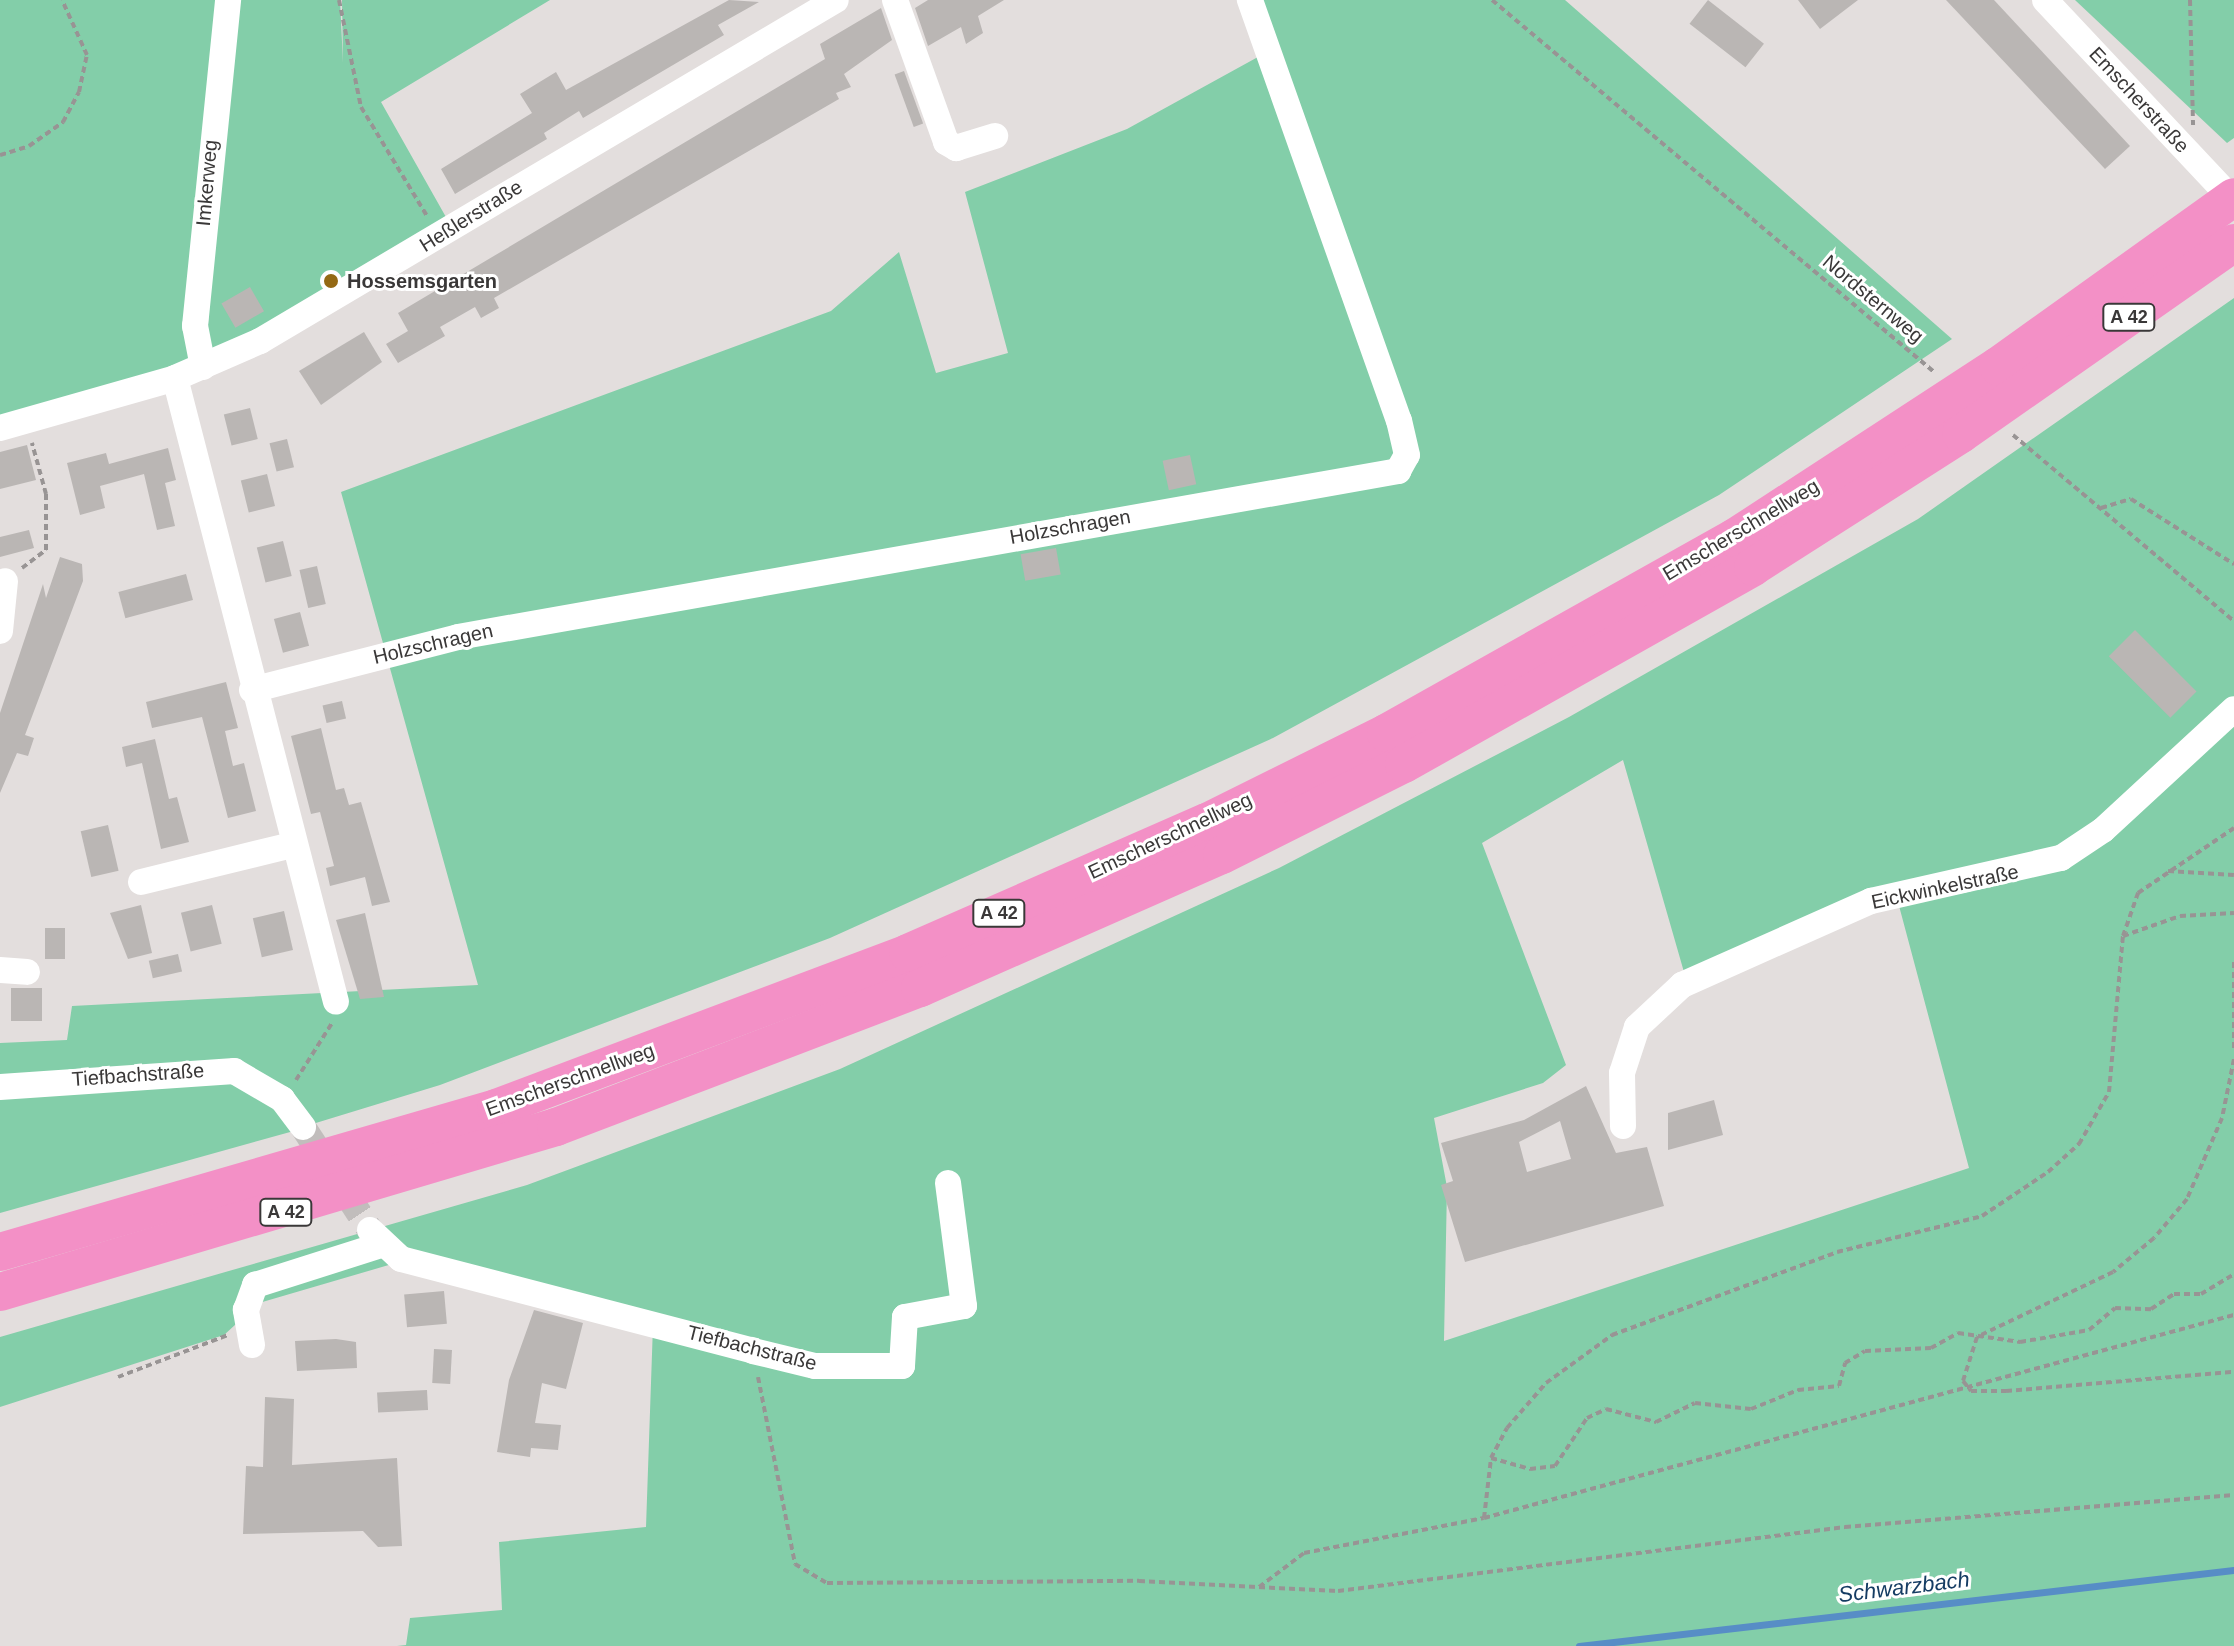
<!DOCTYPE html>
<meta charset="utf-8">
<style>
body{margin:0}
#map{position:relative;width:2234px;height:1646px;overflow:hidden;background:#e3dedd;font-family:Arial,sans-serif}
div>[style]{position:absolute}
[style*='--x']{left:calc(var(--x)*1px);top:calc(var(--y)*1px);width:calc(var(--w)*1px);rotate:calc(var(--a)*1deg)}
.green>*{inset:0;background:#83cea9}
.stream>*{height:7px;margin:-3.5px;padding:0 3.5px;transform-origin:3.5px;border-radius:3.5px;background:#578dc6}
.building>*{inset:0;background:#bab6b4;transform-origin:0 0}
.minor-tunnel>*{height:26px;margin-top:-13px;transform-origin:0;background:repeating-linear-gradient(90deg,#c1bdbc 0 26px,transparent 0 39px)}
.path>*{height:4px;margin-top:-2px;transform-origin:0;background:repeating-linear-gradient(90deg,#989494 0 6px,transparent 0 10px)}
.minor>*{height:26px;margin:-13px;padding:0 13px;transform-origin:13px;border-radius:13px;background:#fff}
.highway>*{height:38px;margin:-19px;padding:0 19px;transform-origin:19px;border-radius:19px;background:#f390c6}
.dots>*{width:22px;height:22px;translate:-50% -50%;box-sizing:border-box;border:4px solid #fff;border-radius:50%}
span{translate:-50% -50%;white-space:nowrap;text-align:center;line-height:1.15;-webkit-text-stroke:6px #fff;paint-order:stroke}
.shield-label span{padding:2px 6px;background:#fff;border:2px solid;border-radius:6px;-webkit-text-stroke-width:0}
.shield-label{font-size:18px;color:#3a3838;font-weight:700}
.street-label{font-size:20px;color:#3a3838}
.poi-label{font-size:20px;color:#3a3838;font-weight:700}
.left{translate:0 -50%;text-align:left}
.water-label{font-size:22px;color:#153c63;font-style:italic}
</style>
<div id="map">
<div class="green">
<i style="clip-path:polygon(0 0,225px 0,201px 366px,0 426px)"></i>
<i style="clip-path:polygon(232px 0,340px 0,343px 63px,342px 0,550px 0,381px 102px,451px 226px,205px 365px)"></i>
<i style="clip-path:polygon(1261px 0,1565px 0,1952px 339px,1719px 495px,1273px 738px,830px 938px,440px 1085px,306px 1126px,268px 1084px,0 1085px,0 1043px,67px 1040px,72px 1006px,478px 985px,341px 492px,831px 311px,899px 252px,936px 373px,1008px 353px,965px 192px,1127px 129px,1267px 52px)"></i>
<i style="clip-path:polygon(2075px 0,2234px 0,2234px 138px,2227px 143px)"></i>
<i style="clip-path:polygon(evenodd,2234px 298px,2234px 1646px,397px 1646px,406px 1645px,410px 1618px,502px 1610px,499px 1542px,646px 1527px,653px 1325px,399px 1262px,259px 1303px,224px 1335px,0 1407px,0 1337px,527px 1185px,840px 1069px,1279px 868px,1569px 717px,1918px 519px,2234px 298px,1623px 760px,1688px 986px,1898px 902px,1969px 1168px,1444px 1341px,1447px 1187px,1434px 1118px,1543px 1083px,1566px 1065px,1482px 843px,1623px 760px)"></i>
<i style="clip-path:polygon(233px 1073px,301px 1129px,0 1213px,0 1089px)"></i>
</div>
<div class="stream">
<i style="--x:1579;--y:1646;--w:659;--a:-6.62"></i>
</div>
<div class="building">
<i style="clip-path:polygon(729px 0,759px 2px,718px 25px,724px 35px,583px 118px,579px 111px,544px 133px,547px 139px,455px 194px,441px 169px,532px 113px,520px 94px,556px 72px,566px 90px)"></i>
<i style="clip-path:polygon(928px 0,1004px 0,978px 16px,983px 33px,966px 44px,961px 27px,928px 46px,915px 8px)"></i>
<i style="left:1708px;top:0;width:71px;height:30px;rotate:38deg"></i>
<i style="clip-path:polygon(1798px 0,1858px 0,1820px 29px)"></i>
<i style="clip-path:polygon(1946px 0,1994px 0,2130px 146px,2105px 169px)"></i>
<i style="clip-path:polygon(881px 8px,892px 40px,844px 74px,851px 87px,836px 93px,839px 99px,494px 298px,499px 308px,481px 318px,475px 307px,440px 327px,445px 336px,398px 363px,386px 344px,408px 331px,398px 313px,825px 59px,820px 44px)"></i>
<i style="left:904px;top:71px;width:56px;height:10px;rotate:70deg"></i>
<i style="left:250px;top:287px;width:28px;height:33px;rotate:60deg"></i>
<i style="clip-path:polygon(364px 332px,382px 362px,321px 405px,299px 371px)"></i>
<i style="left:250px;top:408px;width:32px;height:27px;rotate:76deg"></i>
<i style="left:287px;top:439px;width:29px;height:18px;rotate:76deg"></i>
<i style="clip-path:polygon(27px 445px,36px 480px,0 489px,0 452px)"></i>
<i style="clip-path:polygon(168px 448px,176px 480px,165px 483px,175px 526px,157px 530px,144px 474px,100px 486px,105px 508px,80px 515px,67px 463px,106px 453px,109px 464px)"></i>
<i style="left:1190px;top:455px;width:30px;height:28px;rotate:78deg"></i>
<i style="left:267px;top:474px;width:33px;height:27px;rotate:76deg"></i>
<i style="clip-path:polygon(29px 530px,34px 548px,0 557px,0 537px)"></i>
<i style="left:283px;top:541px;width:36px;height:27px;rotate:76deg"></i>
<i style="left:1056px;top:548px;width:27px;height:36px;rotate:80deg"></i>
<i style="clip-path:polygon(60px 557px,82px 564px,83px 581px,25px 735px,34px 738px,28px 756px,17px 753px,0 793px,0 713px,43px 584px,46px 598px)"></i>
<i style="left:317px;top:566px;width:39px;height:18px;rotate:77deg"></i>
<i style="left:186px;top:574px;width:27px;height:70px;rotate:75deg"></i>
<i style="left:300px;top:612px;width:35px;height:27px;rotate:75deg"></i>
<i style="left:2135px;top:630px;width:87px;height:37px;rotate:45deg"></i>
<i style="clip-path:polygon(226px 682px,238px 728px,225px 731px,233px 766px,244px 763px,256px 811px,228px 818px,202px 717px,152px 728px,146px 702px)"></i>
<i style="left:342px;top:701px;width:18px;height:20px;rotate:77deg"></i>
<i style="clip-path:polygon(321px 728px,336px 790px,344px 788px,349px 805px,361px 802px,390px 902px,372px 906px,365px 877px,330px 886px,326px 868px,334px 866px,320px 812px,311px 814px,291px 736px)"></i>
<i style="clip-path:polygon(155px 739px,169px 799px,177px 797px,189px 842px,161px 849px,142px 763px,126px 767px,122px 747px)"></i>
<i style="left:108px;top:825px;width:47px;height:28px;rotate:77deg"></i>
<i style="clip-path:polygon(141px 905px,152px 953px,128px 959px,110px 913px)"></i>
<i style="left:212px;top:905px;width:40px;height:32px;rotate:76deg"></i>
<i style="left:284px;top:911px;width:40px;height:32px;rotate:77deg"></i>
<i style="clip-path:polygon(365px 913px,384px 997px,360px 999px,336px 920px)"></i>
<i style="left:45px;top:928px;width:20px;height:31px"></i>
<i style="left:178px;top:954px;width:18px;height:30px;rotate:77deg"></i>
<i style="left:11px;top:988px;width:31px;height:33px"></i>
<i style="clip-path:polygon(evenodd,1586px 1086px,1616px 1153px,1647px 1147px,1664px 1206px,1465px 1262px,1441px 1185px,1453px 1181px,1441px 1143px,1524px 1120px,1586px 1086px,1560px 1121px,1571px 1159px,1527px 1172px,1519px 1142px,1560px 1121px)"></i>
<i style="clip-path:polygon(1714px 1100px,1723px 1135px,1668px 1150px,1668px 1113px)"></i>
<i style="left:444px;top:1291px;width:33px;height:40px;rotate:85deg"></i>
<i style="clip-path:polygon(534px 1310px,583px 1323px,566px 1389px,542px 1383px,535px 1423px,561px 1425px,558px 1450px,531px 1448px,530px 1457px,497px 1452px,509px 1380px)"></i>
<i style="clip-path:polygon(336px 1339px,356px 1342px,357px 1368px,297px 1371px,295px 1341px)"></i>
<i style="left:434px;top:1349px;width:18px;height:34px;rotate:3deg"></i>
<i style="left:427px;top:1390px;width:20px;height:50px;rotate:87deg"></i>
<i style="clip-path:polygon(265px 1397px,294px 1399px,292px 1465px,397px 1458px,402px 1546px,378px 1547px,363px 1531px,243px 1534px,246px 1466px,263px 1467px)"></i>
</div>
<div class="minor-tunnel">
<i style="--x:303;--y:1127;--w:123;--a:57"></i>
</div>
<div class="path">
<i style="--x:339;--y:0;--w:109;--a:78.4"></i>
<i style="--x:361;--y:107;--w:127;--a:58.8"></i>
<i style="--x:1492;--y:0;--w:578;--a:40.08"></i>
<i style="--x:2190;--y:0;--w:125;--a:88.6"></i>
<i style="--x:0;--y:155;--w:30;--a:-17"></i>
<i style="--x:29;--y:146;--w:42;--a:-35.2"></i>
<i style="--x:63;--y:122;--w:34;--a:-62"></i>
<i style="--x:79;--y:92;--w:38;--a:-78"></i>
<i style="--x:87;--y:55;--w:60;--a:-114.4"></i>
<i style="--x:2013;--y:435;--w:289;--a:40.1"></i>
<i style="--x:2101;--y:508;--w:31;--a:-17"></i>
<i style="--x:2131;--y:499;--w:122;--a:32.3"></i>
<i style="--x:22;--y:568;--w:30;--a:-37"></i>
<i style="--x:46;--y:550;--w:56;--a:-90"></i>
<i style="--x:46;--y:494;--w:53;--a:-105.4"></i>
<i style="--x:2168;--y:871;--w:66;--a:3.5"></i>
<i style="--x:2123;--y:936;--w:60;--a:-19.3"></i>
<i style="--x:2180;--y:916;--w:54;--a:-3.2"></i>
<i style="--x:2234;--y:962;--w:86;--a:90"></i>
<i style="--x:2234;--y:1059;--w:60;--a:101.5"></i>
<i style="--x:2222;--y:1118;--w:88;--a:113.4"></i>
<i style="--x:2187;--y:1199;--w:51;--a:130.2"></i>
<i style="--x:2154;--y:1238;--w:53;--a:140.3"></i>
<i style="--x:2113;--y:1272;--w:151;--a:154.5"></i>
<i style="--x:1977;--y:1337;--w:46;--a:107.7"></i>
<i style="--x:1963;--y:1381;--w:13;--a:51"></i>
<i style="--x:1971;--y:1391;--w:35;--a:0"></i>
<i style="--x:2006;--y:1391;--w:229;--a:-4.8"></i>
<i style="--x:296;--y:1080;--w:67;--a:-57.7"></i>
<i style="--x:118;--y:1377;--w:118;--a:-20.9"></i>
<i style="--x:758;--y:1377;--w:191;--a:78.8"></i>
<i style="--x:795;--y:1564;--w:37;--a:31"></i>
<i style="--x:827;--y:1583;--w:312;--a:-0.4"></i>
<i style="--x:1139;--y:1581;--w:199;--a:2.9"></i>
<i style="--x:1338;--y:1591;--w:511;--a:-7.19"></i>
<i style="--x:1845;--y:1527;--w:390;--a:-4.7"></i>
<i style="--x:1491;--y:1458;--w:41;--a:15.8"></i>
<i style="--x:1530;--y:1469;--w:25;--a:-7"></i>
<i style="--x:1555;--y:1466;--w:58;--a:-56.3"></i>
<i style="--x:1587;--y:1418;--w:21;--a:-25"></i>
<i style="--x:1606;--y:1409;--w:52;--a:14.6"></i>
<i style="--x:1656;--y:1422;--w:43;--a:-26"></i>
<i style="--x:1695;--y:1403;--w:56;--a:6.1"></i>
<i style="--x:1751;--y:1409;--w:51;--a:-22"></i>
<i style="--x:1798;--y:1390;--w:41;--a:-5.6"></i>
<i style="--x:1839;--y:1386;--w:24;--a:-75"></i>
<i style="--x:1845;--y:1363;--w:23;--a:-31"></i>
<i style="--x:1865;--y:1351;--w:66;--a:-2.6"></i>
<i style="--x:1931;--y:1348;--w:31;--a:-29"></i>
<i style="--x:1958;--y:1333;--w:63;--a:8.3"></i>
<i style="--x:2020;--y:1342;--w:70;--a:-9.9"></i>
<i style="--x:2089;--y:1330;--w:34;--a:-40"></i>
<i style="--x:2115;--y:1308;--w:36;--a:2"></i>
<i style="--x:2151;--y:1309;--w:27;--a:-33"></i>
<i style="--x:2174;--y:1294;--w:27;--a:0"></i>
<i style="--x:2201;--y:1294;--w:39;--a:-31"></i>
<i style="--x:1484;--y:1518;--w:60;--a:-83.3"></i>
<i style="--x:1491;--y:1458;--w:34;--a:-62"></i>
<i style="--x:1507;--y:1428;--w:60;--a:-49.1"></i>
<i style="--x:1546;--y:1383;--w:82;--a:-36"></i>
<i style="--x:1612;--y:1335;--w:240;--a:-20.2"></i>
<i style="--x:1837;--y:1252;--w:149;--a:-13.9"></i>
<i style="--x:1982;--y:1216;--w:79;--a:-33.7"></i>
<i style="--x:2048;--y:1172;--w:42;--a:-42.1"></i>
<i style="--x:2079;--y:1144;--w:60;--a:-60"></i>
<i style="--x:2109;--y:1092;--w:157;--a:-84.9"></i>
<i style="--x:2123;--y:936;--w:46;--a:-70.8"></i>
<i style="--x:2138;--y:893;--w:116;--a:-34.1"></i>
<i style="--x:1259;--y:1587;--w:56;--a:-37.1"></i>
<i style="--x:1304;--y:1553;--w:183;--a:-11"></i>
<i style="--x:1484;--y:1518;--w:777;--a:-15.15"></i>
</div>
<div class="minor">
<i style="--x:895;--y:0;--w:151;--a:70.2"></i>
<i style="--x:946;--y:142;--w:12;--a:31"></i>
<i style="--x:956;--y:148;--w:41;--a:-17.1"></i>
<i style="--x:2045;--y:0;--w:276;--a:46.8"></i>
<i style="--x:203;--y:367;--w:42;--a:-101"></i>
<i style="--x:195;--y:326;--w:328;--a:-84.2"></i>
<i style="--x:175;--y:378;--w:644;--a:75.53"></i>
<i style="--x:0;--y:428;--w:182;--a:-15.9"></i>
<i style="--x:175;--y:378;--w:93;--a:-23.5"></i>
<i style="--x:260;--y:341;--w:669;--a:-30.63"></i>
<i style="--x:0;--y:631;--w:50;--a:-84.3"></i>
<i style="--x:252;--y:690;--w:213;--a:-14.4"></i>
<i style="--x:458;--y:637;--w:955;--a:-10.01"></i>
<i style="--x:1398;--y:471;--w:18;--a:-61"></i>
<i style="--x:1407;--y:455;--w:35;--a:-103"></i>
<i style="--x:1399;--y:421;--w:447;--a:-109.5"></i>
<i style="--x:141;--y:882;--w:155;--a:-13.8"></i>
<i style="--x:0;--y:970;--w:27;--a:4"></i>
<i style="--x:0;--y:1087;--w:235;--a:-3.9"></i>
<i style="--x:234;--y:1071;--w:56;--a:30.3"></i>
<i style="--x:282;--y:1099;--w:35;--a:53"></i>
<i style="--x:1623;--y:1126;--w:53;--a:-91.1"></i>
<i style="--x:1622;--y:1073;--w:48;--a:-71.9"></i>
<i style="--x:1637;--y:1027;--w:62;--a:-43"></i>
<i style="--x:1682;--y:985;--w:207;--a:-24"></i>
<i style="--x:1871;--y:901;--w:195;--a:-12.8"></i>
<i style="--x:2061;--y:858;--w:50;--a:-33.7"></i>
<i style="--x:2103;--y:830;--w:178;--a:-42.7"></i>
<i style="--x:370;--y:1230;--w:42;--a:43.1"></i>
<i style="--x:401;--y:1259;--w:364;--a:14.6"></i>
<i style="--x:753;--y:1351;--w:64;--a:13.6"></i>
<i style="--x:815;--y:1366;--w:87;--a:0"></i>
<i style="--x:902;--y:1366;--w:49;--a:-86.5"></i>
<i style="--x:905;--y:1317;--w:60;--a:-10.6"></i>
<i style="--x:964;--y:1306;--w:124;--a:-97.4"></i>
<i style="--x:252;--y:1345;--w:36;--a:-100"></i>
<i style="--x:246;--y:1310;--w:27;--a:-70"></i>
<i style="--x:255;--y:1285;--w:135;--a:-17.6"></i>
</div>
<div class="highway">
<i style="--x:0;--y:1252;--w:516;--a:-16.19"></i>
<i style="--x:496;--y:1108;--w:440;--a:-20.6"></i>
<i style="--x:908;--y:953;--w:326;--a:-23.7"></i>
<i style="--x:1207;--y:822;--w:200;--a:-26.4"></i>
<i style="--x:1386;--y:733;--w:399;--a:-29.3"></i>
<i style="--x:1734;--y:538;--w:315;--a:-33.1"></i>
<i style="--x:1998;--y:366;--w:290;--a:-35.6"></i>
<i style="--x:0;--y:1292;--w:580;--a:-16.53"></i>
<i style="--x:556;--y:1127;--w:390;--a:-20.9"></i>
<i style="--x:920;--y:988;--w:330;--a:-23.8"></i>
<i style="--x:1222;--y:855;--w:203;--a:-26.6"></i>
<i style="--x:1404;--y:764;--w:401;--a:-29.4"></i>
<i style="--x:1753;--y:567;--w:247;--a:-32.6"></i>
<i style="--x:1961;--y:434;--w:333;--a:-35"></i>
</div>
<div class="dots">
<i style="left:331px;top:281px;background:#946914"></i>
</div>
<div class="shield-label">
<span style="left:2129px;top:317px">A 42</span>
<span style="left:999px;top:913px">A 42</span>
<span style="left:286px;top:1212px">A 42</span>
</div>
<div class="street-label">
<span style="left:2139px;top:100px;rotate:47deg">Emscherstraße</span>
<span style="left:207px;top:183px;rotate:-85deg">Imkerweg</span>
<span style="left:471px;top:216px;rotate:-32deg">Heßlerstraße</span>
<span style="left:1873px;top:299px;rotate:40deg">Nordsternweg</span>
<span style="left:1070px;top:527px;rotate:-10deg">Holzschragen</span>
<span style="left:1741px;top:530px;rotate:-31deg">Emscherschnellweg</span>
<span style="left:433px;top:644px;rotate:-13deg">Holzschragen</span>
<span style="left:1170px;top:836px;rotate:-25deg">Emscherschnellweg</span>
<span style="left:1945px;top:887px;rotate:-12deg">Eickwinkelstraße</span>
<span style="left:138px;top:1075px;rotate:-4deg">Tiefbachstraße</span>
<span style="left:570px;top:1080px;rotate:-20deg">Emscherschnellweg</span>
<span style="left:752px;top:1348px;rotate:14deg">Tiefbachstraße</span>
</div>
<div class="poi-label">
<span class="left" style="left:347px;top:281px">Hossemsgarten</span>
</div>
<div class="water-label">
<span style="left:1904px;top:1587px;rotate:-7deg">Schwarzbach</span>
</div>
</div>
